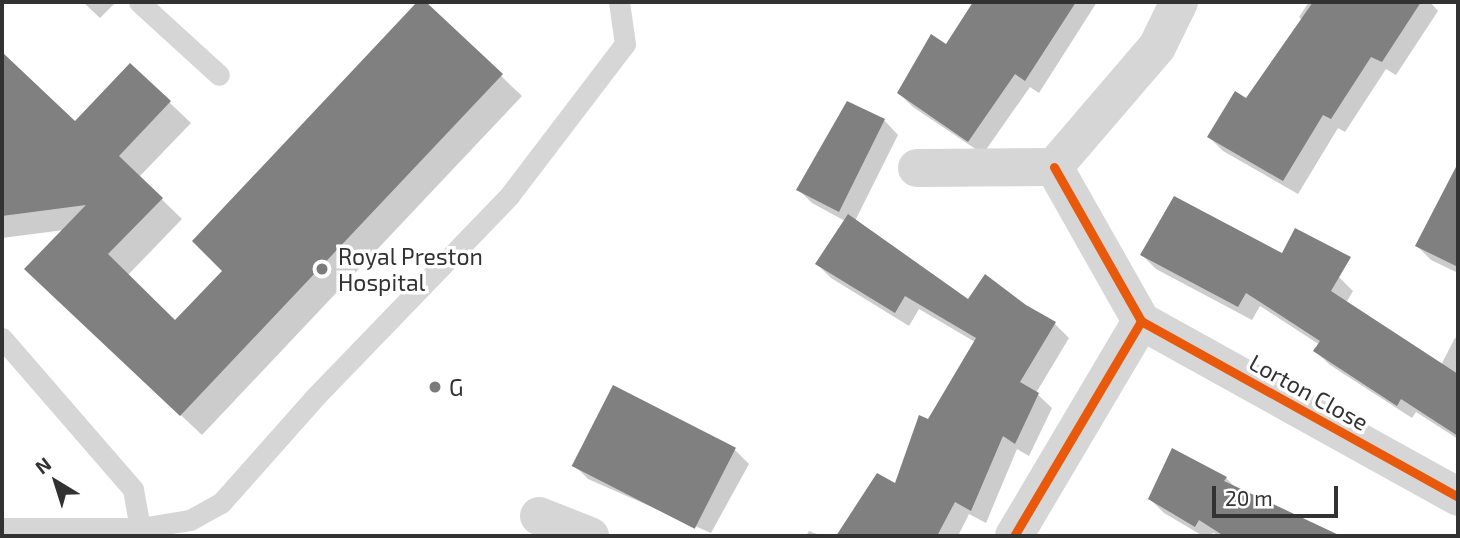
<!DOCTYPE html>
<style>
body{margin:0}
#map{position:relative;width:1460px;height:538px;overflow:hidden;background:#fff;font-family:"Exo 2",sans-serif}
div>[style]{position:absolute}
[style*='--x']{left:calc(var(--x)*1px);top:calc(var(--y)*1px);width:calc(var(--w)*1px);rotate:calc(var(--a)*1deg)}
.shadow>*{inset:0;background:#0003}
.building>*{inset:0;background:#808080;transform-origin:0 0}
.service>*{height:21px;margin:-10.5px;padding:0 10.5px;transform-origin:10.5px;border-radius:10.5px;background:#d6d6d6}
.minor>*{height:38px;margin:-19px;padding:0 19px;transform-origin:19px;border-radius:19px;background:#d6d6d6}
.cycleway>*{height:9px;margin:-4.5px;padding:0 4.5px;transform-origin:4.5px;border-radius:4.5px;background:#e8590c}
.dots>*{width:19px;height:19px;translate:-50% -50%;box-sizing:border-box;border:4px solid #fff;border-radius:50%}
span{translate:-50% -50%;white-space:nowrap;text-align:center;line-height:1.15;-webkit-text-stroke:7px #fff;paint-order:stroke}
.poi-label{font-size:23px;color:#323232}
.left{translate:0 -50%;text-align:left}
.street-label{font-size:23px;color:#323232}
.frame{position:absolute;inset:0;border:4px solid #323232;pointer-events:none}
.north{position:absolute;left:21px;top:447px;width:70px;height:70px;-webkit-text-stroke:5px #fff;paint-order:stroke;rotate:322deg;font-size:19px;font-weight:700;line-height:28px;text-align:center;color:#323232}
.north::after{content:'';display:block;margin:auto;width:24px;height:32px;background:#323232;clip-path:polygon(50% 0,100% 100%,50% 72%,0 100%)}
.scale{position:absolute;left:1212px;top:486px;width:126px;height:32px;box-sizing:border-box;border:4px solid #323232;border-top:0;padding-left:9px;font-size:21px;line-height:24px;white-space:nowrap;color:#323232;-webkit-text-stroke:5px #fff;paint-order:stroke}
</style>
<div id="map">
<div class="shadow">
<i style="clip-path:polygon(83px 2px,116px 2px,100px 18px)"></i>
<i style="clip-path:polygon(419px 2px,423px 2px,522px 96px,202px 435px,47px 289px,64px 230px,2px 238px,2px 55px,75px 124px,130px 65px,191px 123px,139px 177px,182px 219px,127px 276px,175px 322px,225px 271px,194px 241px)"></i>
<i style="clip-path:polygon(975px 2px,1097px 2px,1039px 93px,1030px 87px,983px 154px,913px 107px,899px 93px,946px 47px)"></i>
<i style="clip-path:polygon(1309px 2px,1430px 2px,1438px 11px,1396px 75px,1386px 69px,1345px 132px,1338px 128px,1298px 194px,1223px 151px,1209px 137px,1247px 100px,1302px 20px,1299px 17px)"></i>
<i style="clip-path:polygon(848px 103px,884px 120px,898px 135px,855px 221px,969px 302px,1025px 307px,1055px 324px,1069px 338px,1036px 393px,1052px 408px,1029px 456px,1017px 449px,986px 523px,969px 514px,958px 536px,838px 536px,877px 475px,896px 486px,928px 421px,975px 342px,919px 309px,909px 326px,831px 278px,817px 264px,845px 221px,812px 203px,798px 189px)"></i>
<i style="clip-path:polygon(1458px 190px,1458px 273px,1431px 260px,1417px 246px)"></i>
<i style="clip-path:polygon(1142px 255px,1282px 255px,1339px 277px,1353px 291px,1346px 303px,1441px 365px,1455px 338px,1458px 339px,1458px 439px,1416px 412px,1412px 418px,1330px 365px,1315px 351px,1320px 345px,1260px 306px,1252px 320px,1156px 269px)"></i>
<i style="clip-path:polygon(735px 450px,749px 464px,711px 533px,588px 479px,574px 465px)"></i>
<i style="clip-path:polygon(1226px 478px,1237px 489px,1324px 529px,1331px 536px,1219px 536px,1214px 533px,1203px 536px,1164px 513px,1150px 499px)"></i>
<i style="clip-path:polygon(809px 531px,822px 536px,806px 536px)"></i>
</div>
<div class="building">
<i style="clip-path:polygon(417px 2px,426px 2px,503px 74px,180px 416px,24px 269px,86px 205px,2px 216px,2px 52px,75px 121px,130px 63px,171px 101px,119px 156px,163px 198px,108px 254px,175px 320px,222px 271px,192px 241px)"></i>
<i style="clip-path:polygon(973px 2px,1076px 2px,1025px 81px,1015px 74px,968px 142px,897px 93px,931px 34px,946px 44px)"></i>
<i style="clip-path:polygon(1313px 2px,1421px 2px,1382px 62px,1371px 57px,1331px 119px,1323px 115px,1283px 181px,1207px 137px,1235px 91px,1246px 98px)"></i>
<i style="clip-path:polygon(847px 101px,885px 119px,839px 212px,796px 190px)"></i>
<i style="clip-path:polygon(1458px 163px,1458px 267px,1415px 246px)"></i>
<i style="clip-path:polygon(1174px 196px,1282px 253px,1295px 228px,1351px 257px,1331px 291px,1458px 374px,1458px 436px,1401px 399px,1397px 406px,1313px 351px,1320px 341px,1246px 293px,1238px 307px,1140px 255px)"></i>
<i style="clip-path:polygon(848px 214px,968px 299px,985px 274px,1026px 305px,1056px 322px,1020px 382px,1039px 393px,1015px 444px,1003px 436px,971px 511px,955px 502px,937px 536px,836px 536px,877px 473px,895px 483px,919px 415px,928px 419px,976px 338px,905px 296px,895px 313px,815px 264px)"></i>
<i style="left:613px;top:385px;width:138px;height:91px;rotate:27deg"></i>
<i style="clip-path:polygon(1172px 448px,1227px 477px,1224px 481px,1341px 536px,1224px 536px,1199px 520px,1195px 527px,1148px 499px)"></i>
</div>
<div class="service">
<i style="--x:139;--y:2;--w:108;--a:42.4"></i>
<i style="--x:2;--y:338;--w:200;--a:49.1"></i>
<i style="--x:133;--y:489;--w:40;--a:80"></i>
<i style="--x:140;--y:528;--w:10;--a:127"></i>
<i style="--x:2;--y:528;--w:138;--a:0"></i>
<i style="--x:140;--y:528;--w:51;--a:-9.1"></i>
<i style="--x:190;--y:520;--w:35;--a:-29"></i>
<i style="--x:221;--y:503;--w:142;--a:-48.4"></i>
<i style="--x:315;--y:397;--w:279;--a:-46"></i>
<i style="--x:509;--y:196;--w:191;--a:-52.7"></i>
<i style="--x:625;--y:44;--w:42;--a:-98.1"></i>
</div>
<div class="minor">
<i style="--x:1054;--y:167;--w:177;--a:60.5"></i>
<i style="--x:1141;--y:321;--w:363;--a:29"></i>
<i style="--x:917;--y:168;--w:137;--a:-0.4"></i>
<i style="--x:1054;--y:167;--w:158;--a:-49.4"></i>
<i style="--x:1157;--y:47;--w:50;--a:-63.9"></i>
<i style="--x:539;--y:516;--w:55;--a:21.4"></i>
<i style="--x:1014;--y:536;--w:250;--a:-59.4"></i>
</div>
<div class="cycleway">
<i style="--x:1054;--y:167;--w:177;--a:60.5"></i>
<i style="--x:1141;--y:321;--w:363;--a:29"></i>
<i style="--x:1014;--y:536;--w:250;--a:-59.4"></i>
</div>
<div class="dots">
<i style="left:322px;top:269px;background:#7a7a7a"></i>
<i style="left:435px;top:387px;background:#7a7a7a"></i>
</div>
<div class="poi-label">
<span class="left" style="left:338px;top:269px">Royal Preston<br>Hospital</span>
<span class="left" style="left:449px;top:387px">G</span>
</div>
<div class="street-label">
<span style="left:1309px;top:392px;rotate:29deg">Lorton Close</span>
</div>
<div class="frame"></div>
<div class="north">N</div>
<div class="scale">20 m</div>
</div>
